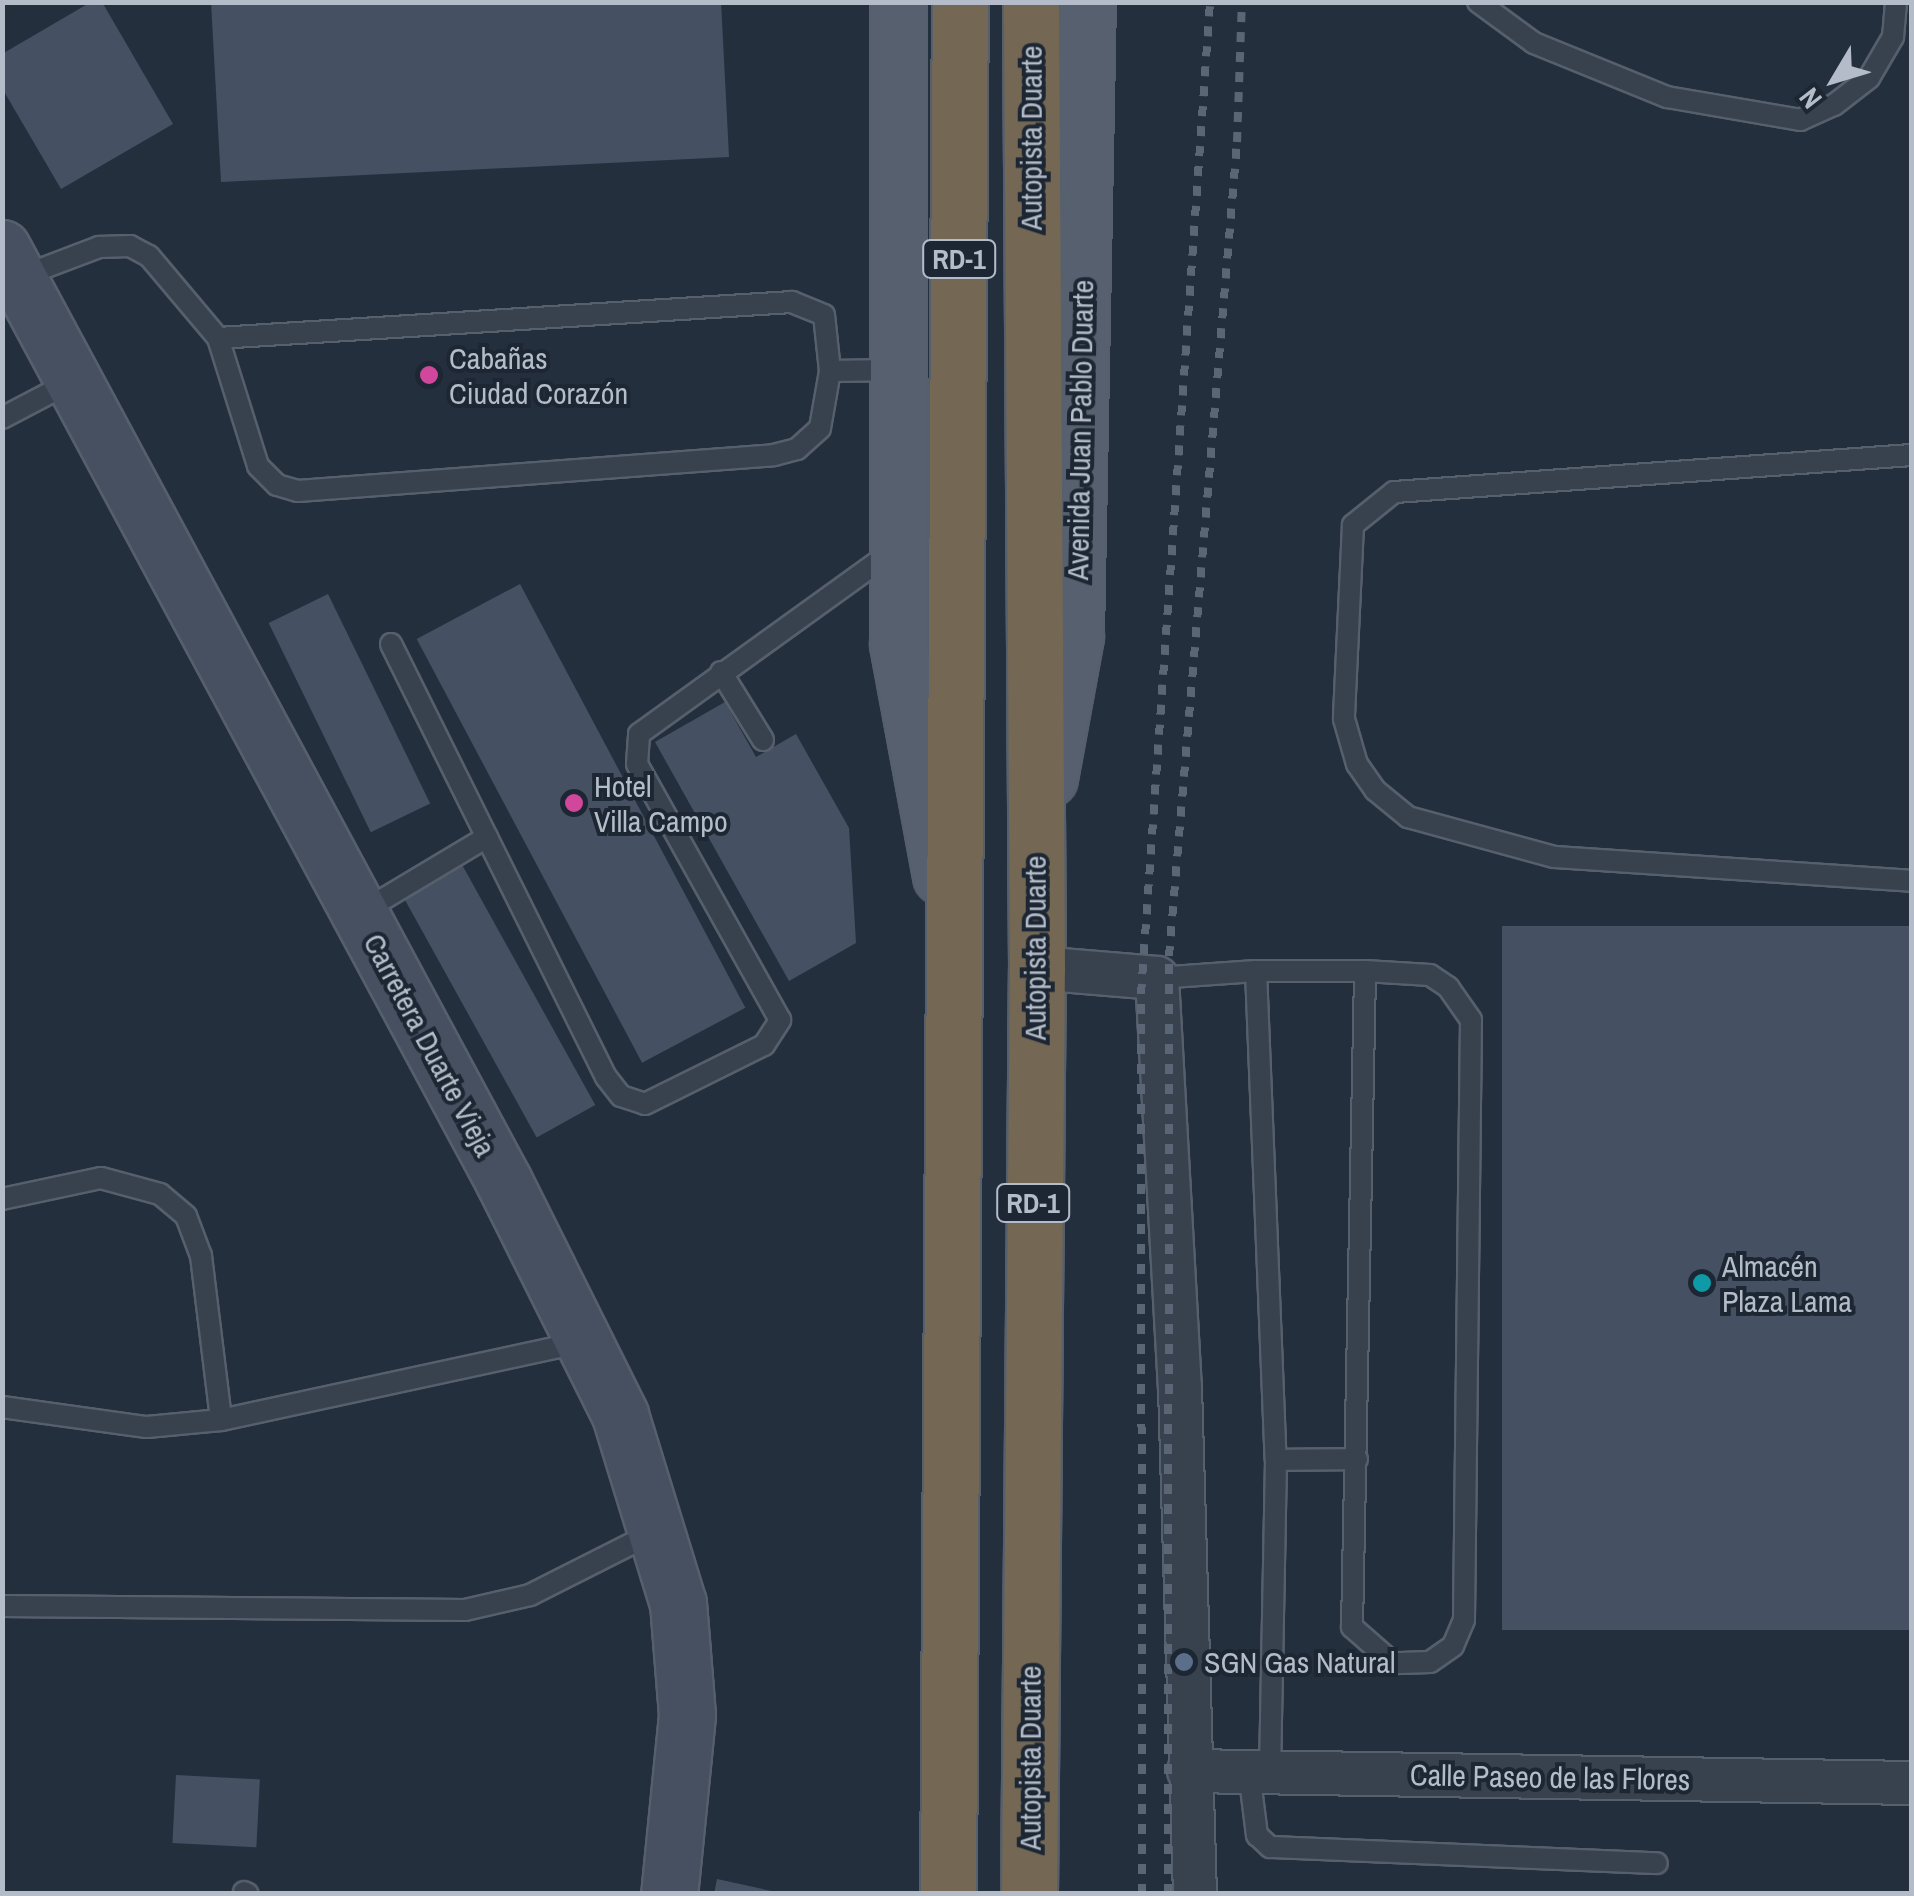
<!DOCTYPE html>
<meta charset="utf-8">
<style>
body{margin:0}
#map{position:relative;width:1914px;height:1896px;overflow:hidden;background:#242f3e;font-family:"Archivo Narrow",sans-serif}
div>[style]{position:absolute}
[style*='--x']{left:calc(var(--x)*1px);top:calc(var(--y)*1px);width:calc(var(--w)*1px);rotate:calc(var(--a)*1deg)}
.building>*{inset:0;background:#455162;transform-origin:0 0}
.roads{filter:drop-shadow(2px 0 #565f6c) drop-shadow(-2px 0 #565f6c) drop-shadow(0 2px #565f6c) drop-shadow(0 -2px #565f6c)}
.service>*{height:20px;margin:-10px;padding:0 10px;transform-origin:10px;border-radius:10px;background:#38414e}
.minor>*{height:42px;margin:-21px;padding:0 21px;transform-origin:21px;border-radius:21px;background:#38414e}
.secondary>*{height:55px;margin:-27.5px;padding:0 27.5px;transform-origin:27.5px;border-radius:27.5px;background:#465061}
.primary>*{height:55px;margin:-27.5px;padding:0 27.5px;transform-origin:27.5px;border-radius:27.5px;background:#56606e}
.motorway>*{height:55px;margin:-27.5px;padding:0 27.5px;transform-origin:27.5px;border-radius:27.5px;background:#746855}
.rail>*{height:8px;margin-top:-4px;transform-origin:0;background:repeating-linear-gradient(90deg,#5a6575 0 10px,transparent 0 20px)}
.dots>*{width:28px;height:28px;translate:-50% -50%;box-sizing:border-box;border:5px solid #1d2633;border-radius:50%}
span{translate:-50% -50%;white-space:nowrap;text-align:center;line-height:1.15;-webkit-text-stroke:8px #1d2633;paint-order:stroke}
.shield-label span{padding:2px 8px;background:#1d2633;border:2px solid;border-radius:8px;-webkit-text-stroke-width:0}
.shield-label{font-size:28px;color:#b4bcc9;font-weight:700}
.street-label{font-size:30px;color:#b4bcc9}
.poi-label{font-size:30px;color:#b4bcc9}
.left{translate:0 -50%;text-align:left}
.frame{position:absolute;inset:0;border:5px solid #b4bcc9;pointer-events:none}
.north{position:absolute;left:1784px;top:30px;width:100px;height:100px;-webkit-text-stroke:8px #1d2633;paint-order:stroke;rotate:232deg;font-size:28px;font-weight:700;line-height:40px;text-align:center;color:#b4bcc9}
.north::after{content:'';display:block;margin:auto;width:35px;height:45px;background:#b4bcc9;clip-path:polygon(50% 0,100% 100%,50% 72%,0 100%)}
</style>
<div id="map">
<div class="building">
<i style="clip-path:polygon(91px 2px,102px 2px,173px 124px,61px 189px,2px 88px,2px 54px)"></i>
<i style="clip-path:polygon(211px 2px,721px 2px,729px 157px,221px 182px)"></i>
<i style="left:520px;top:584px;width:480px;height:117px;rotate:62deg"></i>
<i style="left:328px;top:594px;width:233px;height:66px;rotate:64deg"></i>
<i style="clip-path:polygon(725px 702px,756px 757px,796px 734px,849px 828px,856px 943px,789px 981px,655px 742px)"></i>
<i style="left:460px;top:861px;width:279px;height:67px;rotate:61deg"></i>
<i style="left:1912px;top:926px;width:704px;height:410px;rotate:90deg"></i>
<i style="left:176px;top:1775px;width:84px;height:68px;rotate:3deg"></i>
<i style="clip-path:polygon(717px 1879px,776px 1892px,776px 1894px,714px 1894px)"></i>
</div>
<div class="roads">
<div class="service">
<i style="--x:1478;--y:2;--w:69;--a:36.2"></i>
<i style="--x:1534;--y:43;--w:144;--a:22.1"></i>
<i style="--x:1667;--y:97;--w:135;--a:9.8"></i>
<i style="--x:1800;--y:120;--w:37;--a:-24"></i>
<i style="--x:1834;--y:105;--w:44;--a:-37.6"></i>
<i style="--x:1869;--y:78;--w:48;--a:-59.7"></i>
<i style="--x:1893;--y:37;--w:35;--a:-85"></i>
<i style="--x:20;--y:277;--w:85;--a:-20.8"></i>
<i style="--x:99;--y:247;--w:31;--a:-2"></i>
<i style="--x:130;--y:246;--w:21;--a:28"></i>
<i style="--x:149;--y:256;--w:107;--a:49.9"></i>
<i style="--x:218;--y:338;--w:134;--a:72.6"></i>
<i style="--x:258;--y:466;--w:27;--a:45"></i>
<i style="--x:277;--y:485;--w:22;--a:16"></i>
<i style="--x:298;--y:491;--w:477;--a:-4.3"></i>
<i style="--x:774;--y:455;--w:24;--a:-15"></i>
<i style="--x:797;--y:449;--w:31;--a:-42"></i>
<i style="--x:820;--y:428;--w:58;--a:-80"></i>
<i style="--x:830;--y:371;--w:56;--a:-96.1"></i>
<i style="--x:824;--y:315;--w:35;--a:-158"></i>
<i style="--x:792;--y:302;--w:575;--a:176.41"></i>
<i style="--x:830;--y:371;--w:66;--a:-0.9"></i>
<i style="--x:2;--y:418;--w:78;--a:-27.6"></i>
<i style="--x:1912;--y:455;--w:519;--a:175.91"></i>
<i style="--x:1394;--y:492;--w:53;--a:141.2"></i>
<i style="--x:1353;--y:525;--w:194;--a:92.7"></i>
<i style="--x:1344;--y:719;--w:47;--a:73.9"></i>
<i style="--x:1357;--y:764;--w:32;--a:55"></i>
<i style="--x:1375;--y:790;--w:43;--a:39.3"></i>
<i style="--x:1408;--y:817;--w:151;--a:15.3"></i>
<i style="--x:1554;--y:857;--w:359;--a:3.8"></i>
<i style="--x:391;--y:644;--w:483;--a:63.6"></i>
<i style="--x:606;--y:1077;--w:24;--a:52"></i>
<i style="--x:621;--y:1096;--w:25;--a:18"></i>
<i style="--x:645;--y:1104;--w:133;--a:-26.4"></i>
<i style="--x:764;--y:1045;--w:30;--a:-57"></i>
<i style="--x:780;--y:1020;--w:293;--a:-119.2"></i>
<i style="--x:637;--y:764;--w:30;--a:-86"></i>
<i style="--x:639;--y:734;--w:309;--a:-35.8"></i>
<i style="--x:721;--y:672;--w:80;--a:58.3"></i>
<i style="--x:360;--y:913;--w:148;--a:-30.9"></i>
<i style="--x:1256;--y:971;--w:489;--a:87.7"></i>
<i style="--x:1276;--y:1460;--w:312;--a:91.1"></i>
<i style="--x:1157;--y:978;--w:99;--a:-4"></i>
<i style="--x:1256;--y:971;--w:109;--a:0"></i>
<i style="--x:1365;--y:971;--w:65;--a:3.5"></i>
<i style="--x:1430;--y:975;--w:22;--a:34"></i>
<i style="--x:1448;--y:987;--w:40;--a:55.1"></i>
<i style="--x:1471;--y:1020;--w:600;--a:90.67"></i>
<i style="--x:1464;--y:1620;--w:28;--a:113"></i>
<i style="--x:1453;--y:1646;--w:28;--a:145"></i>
<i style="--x:1430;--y:1662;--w:37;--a:178"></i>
<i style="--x:1393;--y:1663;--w:55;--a:-138.7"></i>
<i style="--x:1352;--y:1627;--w:656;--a:-88.86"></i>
<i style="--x:2;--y:1199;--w:101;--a:-12"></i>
<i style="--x:101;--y:1178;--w:61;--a:15.2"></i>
<i style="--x:160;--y:1194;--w:34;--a:40"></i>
<i style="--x:186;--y:1216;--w:43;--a:69.4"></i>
<i style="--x:201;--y:1256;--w:165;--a:83"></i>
<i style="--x:2;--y:1407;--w:146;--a:7.9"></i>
<i style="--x:147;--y:1427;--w:74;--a:-5.4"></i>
<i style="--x:221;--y:1420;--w:368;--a:-12.2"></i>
<i style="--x:1276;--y:1460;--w:81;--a:-0.7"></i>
<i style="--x:2;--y:1606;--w:463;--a:0.5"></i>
<i style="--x:465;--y:1610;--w:67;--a:-13"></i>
<i style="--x:530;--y:1595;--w:138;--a:-26.8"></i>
<i style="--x:1249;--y:1772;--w:64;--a:82.8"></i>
<i style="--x:1257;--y:1835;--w:18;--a:43"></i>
<i style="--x:1270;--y:1847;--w:387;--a:2.4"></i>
<i style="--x:244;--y:1892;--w:4;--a:27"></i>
</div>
<div class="minor">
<i style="--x:1037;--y:968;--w:120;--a:4.8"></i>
<i style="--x:1157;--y:978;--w:410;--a:86.8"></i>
<i style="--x:1180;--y:1387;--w:507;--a:88.31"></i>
<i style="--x:1189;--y:1771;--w:723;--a:0.95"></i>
</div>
<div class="secondary">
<i style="--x:2;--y:248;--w:1060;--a:61.74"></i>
<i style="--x:504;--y:1182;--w:260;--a:63.5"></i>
<i style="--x:620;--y:1415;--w:197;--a:72.9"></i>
<i style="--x:678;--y:1603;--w:112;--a:85.4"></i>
<i style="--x:687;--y:1715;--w:180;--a:95.7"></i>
</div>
<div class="primary">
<i style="--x:898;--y:2;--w:642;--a:90"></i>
<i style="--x:898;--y:644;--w:236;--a:79.5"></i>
<i style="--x:1049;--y:778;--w:144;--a:-79.6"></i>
<i style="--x:1075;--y:636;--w:634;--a:-88.92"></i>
</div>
<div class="motorway">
<i style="--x:948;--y:1894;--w:1892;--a:-89.64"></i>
<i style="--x:1029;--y:1894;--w:926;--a:-89.51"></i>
<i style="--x:1037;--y:968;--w:966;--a:-90.36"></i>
</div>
</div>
<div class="rail">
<i style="--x:1142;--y:1894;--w:900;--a:-90.06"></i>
<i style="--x:1141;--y:994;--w:994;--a:-86.02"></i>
<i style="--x:1168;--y:1894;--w:938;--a:-89.94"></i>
<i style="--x:1169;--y:956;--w:817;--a:-85.22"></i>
<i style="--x:1237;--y:142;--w:140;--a:-88"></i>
</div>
<div class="dots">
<i style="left:429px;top:375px;background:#d1479c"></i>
<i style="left:574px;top:803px;background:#d1479c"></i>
<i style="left:1702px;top:1283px;background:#0f9aa8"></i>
<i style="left:1184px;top:1662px;background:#5c6f8a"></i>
</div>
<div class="shield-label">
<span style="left:959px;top:259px">RD-1</span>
<span style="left:1033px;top:1203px">RD-1</span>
</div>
<div class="street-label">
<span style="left:1031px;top:138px;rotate:-90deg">Autopista Duarte</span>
<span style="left:1080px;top:430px;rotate:-89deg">Avenida Juan Pablo Duarte</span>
<span style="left:1035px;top:948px;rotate:-90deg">Autopista Duarte</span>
<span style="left:430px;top:1045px;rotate:62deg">Carretera Duarte Vieja</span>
<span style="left:1030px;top:1758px;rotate:-90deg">Autopista Duarte</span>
<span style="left:1550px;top:1777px;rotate:1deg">Calle Paseo de las Flores</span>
</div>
<div class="poi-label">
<span class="left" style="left:449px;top:375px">Cabañas<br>Ciudad Corazón</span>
<span class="left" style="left:594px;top:803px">Hotel<br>Villa Campo</span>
<span class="left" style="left:1722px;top:1283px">Almacén<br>Plaza Lama</span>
<span class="left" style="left:1204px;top:1662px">SGN Gas Natural</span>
</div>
<div class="frame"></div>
<div class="north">N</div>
</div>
